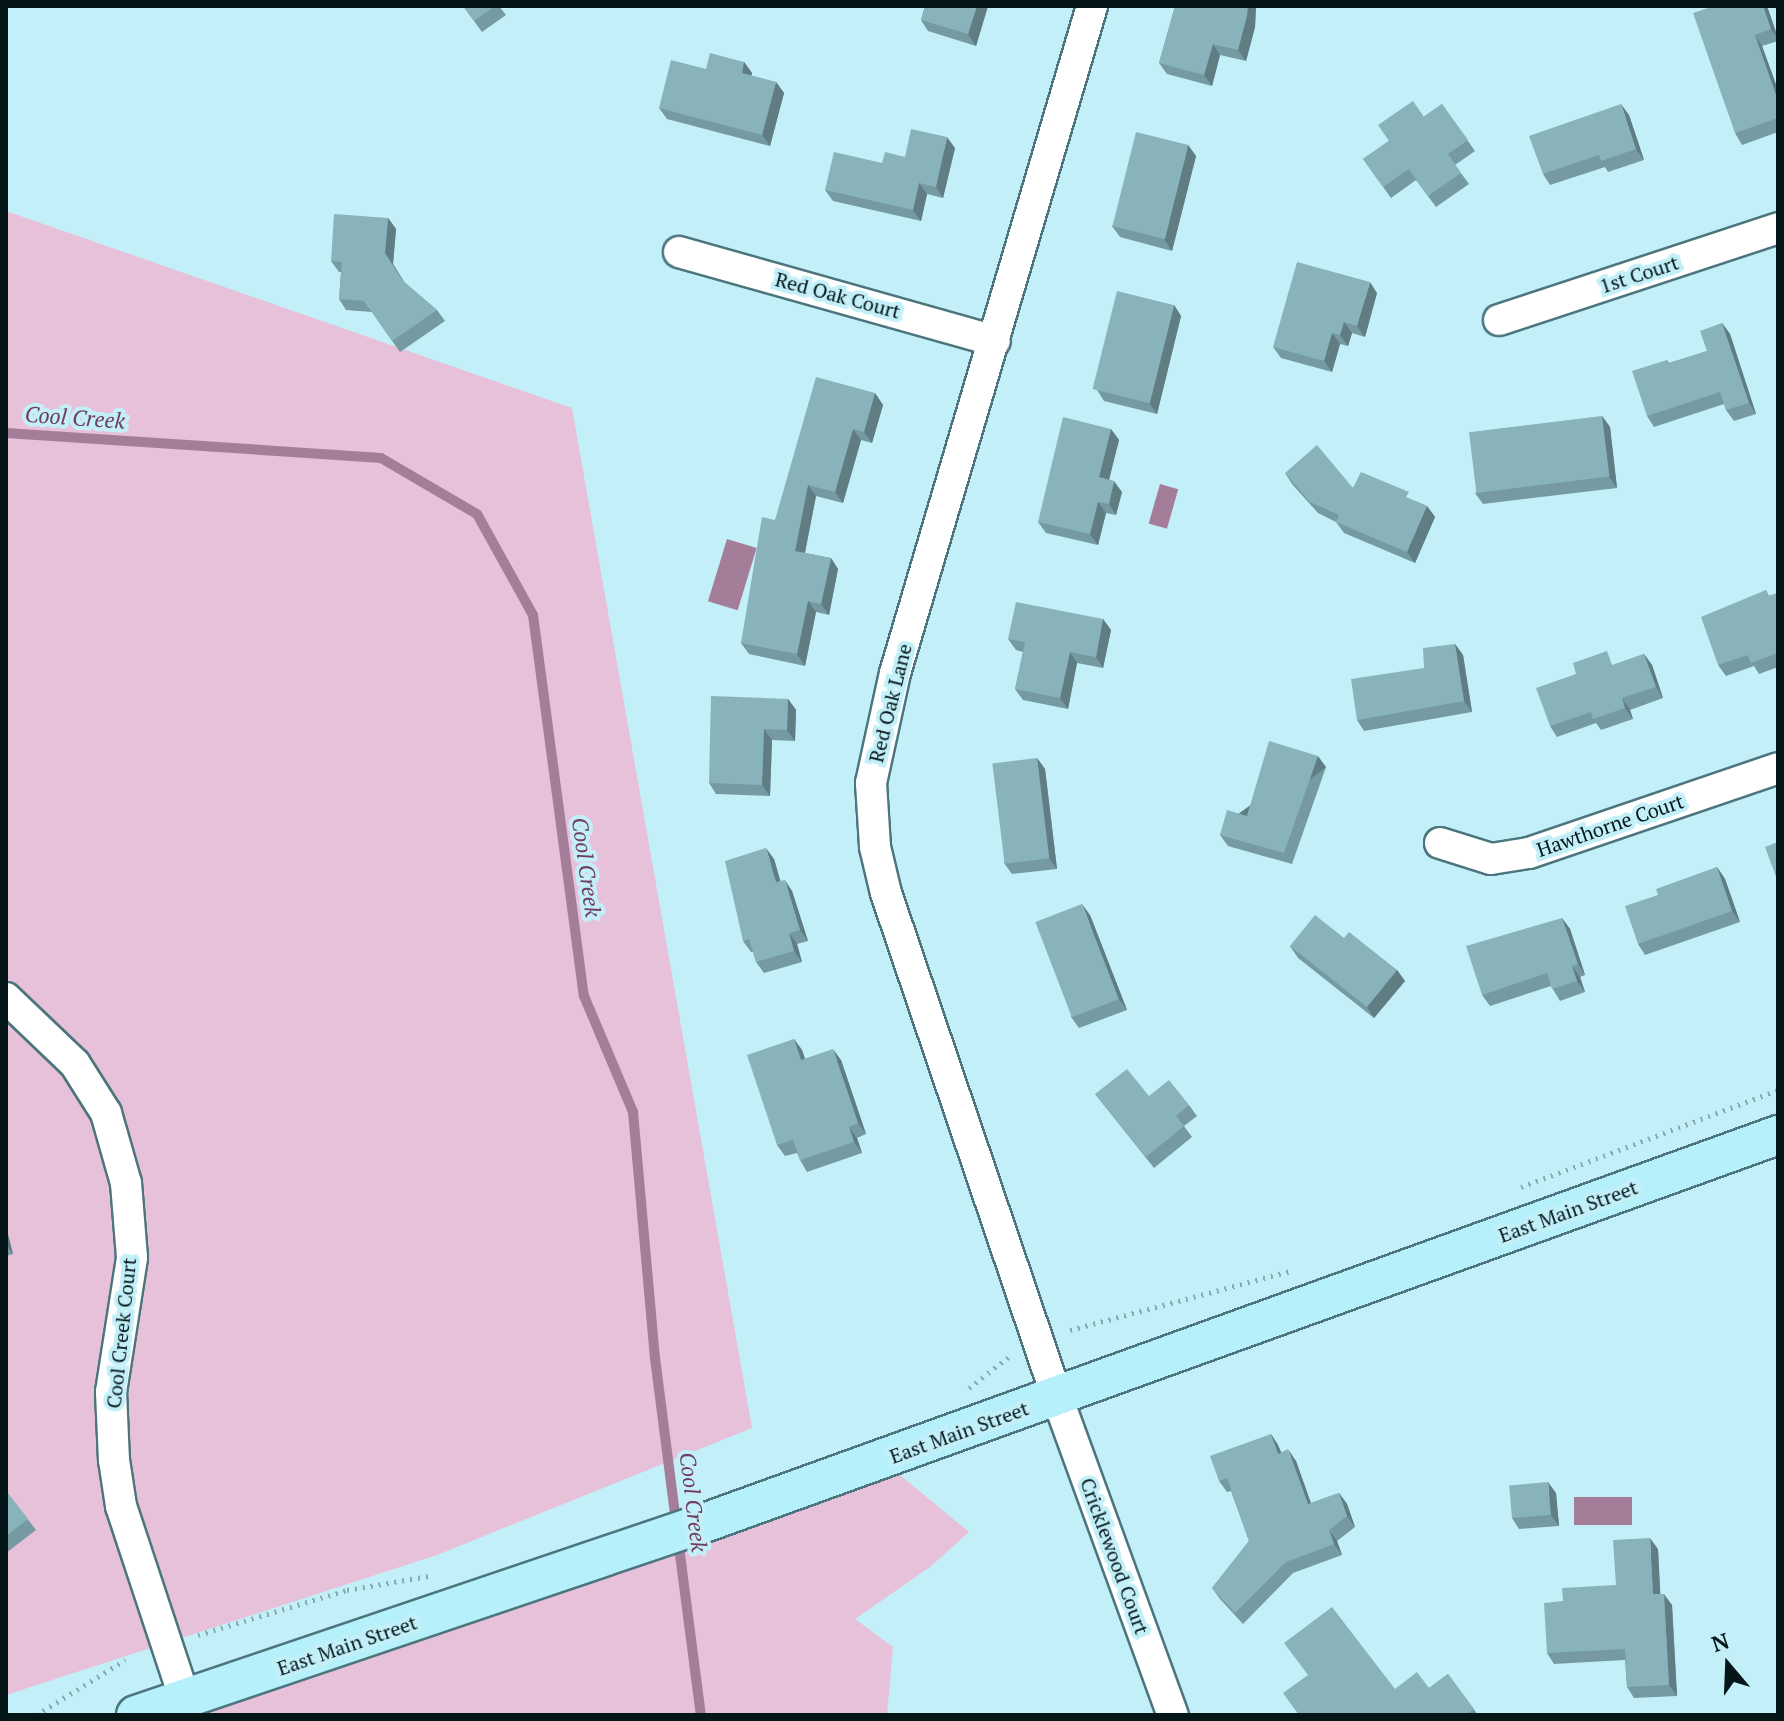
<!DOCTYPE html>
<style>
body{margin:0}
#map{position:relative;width:1784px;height:1721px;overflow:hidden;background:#c3f0f8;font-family:"PT Serif",serif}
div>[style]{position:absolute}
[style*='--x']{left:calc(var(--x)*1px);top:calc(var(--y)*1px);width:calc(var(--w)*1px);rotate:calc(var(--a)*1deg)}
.green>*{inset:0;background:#e7c0da}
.water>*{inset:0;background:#a47d98;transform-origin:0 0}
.stream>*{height:10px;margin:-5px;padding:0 5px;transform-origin:5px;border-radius:5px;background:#a47d98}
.path>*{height:5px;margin-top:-2.5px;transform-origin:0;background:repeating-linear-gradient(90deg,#87abb2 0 2px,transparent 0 8px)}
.roads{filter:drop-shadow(2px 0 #4c757d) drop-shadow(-2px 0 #4c757d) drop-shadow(0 2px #4c757d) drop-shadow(0 -2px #4c757d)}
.minor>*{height:30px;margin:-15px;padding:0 15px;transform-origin:15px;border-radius:15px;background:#fff}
.major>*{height:38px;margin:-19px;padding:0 19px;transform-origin:19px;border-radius:19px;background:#b6f1fb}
.wall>*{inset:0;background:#759aa1}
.shaded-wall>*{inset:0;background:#5f7d83;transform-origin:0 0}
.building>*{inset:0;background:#88b3bb;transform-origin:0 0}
span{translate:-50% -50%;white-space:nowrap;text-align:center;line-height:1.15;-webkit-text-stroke:8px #c3f0f8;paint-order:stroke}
.street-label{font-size:20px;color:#051619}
.water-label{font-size:22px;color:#713c62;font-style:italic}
.frame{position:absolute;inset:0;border:8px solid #051619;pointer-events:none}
.north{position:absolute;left:1688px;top:1625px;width:80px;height:80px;-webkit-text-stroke:6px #c3f0f8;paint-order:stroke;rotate:341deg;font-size:22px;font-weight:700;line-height:32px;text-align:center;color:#051619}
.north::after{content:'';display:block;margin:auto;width:28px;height:36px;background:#051619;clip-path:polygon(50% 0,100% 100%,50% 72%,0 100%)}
</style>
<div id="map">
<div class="green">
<i style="clip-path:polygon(6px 211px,572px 408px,752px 1428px,437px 1555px,6px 1695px)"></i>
<i style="clip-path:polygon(895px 1471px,969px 1532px,930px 1567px,855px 1619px,893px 1647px,887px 1715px,192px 1715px)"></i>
</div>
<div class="water">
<i style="left:1160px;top:484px;width:19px;height:41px;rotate:16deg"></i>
<i style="left:727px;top:539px;width:31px;height:65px;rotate:17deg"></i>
<i style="left:1574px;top:1497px;width:58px;height:28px"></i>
</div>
<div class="stream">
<i style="--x:6;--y:433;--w:376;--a:3.8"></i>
<i style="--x:381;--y:458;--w:111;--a:30.3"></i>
<i style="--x:477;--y:514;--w:115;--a:61"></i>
<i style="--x:533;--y:615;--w:384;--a:82.4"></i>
<i style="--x:584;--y:996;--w:126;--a:67.1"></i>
<i style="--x:633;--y:1112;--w:247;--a:84.9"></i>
<i style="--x:655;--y:1358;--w:166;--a:82.7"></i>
<i style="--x:678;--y:1539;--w:177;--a:82.6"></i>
</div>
<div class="path">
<i style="--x:1521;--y:1187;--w:275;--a:-20.7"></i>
<i style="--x:1070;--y:1330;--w:228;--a:-15"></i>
<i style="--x:969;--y:1388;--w:53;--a:-38.2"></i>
<i style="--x:198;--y:1635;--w:156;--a:-16.8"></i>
<i style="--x:347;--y:1590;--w:83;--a:-9.7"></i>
<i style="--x:36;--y:1715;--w:105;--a:-31.7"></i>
</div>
<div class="roads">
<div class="minor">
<i style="--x:1092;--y:6;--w:695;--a:106.45"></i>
<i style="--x:895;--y:673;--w:113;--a:102.3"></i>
<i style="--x:871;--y:783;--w:64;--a:86.4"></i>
<i style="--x:875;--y:847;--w:47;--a:76.6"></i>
<i style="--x:886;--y:893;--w:532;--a:71.26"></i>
<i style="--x:1057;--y:1397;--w:338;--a:70"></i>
<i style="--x:679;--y:252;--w:328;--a:15.7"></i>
<i style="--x:1499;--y:320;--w:294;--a:-18.2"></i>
<i style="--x:1440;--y:843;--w:53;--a:17.4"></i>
<i style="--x:1491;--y:859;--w:38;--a:-9"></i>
<i style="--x:1529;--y:853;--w:263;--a:-18.8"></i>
<i style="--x:6;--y:998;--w:95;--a:43.7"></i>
<i style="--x:75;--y:1064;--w:58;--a:57.7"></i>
<i style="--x:106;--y:1113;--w:73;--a:74.1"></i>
<i style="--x:126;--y:1183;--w:75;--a:85.4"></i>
<i style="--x:132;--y:1258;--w:136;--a:98.9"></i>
<i style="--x:111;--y:1392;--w:68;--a:87.5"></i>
<i style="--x:114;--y:1460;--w:47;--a:81.3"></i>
<i style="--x:121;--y:1506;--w:203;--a:71.7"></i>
</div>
<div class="major">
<i style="--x:136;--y:1715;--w:600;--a:-18.68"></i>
<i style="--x:704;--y:1523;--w:1142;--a:-19.86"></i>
</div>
</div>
<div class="wall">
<i style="clip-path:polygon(463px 6px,499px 6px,506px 15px,482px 32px)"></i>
<i style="clip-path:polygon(925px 6px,988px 6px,976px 46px,928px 31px,921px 20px)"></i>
<i style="clip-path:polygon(1175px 6px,1256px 6px,1255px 27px,1246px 61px,1220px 55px,1212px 86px,1167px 74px,1159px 63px)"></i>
<i style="clip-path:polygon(1714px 6px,1767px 6px,1778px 37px,1778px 41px,1762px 46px,1778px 90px,1778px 132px,1742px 145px,1735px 133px)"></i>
<i style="clip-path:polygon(744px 62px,752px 73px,751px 76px,776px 82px,784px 93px,770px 146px,667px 119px,659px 108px,706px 69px)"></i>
<i style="clip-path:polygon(1442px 104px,1475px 151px,1455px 165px,1469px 184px,1436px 207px,1416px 180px,1391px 198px,1363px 159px)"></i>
<i style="clip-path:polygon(1629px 115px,1644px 160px,1608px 172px,1605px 167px,1550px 185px,1543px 174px)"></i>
<i style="clip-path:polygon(1188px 145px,1196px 156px,1172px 251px,1120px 237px,1112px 226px)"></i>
<i style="clip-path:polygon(955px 148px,943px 198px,927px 194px,921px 221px,833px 201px,825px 190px,882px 163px,905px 157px)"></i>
<i style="clip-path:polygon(388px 218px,396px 229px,393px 264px,404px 282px,437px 310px,445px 321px,400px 352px,372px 312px,346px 310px,339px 299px,341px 272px,339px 272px,331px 261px)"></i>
<i style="clip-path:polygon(1377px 293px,1365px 337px,1352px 333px,1348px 346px,1340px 344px,1332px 372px,1281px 358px,1273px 347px)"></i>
<i style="clip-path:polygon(1174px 305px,1181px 316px,1157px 414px,1104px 401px,1097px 390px)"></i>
<i style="clip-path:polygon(1722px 323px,1730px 334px,1756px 414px,1734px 421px,1726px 410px,1724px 404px,1654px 427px,1647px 416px,1667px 360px,1669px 363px,1707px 351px)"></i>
<i style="clip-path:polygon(875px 393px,883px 405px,872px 443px,861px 440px,843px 503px,816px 496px,805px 553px,831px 558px,838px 569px,829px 615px,816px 612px,805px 666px,749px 654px,741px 643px,775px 520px)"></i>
<i style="clip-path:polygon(1602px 416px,1610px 427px,1617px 488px,1483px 504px,1475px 493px)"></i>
<i style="clip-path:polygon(1111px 429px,1119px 440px,1109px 479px,1122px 492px,1116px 515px,1106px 513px,1098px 545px,1046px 533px,1038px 522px)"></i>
<i style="clip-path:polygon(1285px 473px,1415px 501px,1427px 506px,1435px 517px,1415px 563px,1344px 533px,1336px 522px,1318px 513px,1292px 484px)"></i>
<i style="clip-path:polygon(1766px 590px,1769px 596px,1778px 593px,1778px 667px,1759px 674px,1754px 666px,1726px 676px,1718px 665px)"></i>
<i style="clip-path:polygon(1103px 619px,1111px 630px,1103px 668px,1077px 663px,1068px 709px,1023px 700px,1015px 689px,1023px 652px,1016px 650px,1008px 639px)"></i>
<i style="clip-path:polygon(1455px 644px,1463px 655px,1472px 712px,1364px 731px,1357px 720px)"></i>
<i style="clip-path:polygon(1644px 654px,1652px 665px,1663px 698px,1630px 710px,1633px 719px,1601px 730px,1596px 723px,1557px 737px,1550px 726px,1616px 664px)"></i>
<i style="clip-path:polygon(788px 699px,796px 710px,795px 741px,772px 740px,770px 796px,716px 794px,709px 783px)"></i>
<i style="clip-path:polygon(1037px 758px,1045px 769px,1057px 869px,1012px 874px,1004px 863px)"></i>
<i style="clip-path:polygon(1326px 767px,1292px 864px,1228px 846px,1220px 835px)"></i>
<i style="clip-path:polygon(774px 859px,780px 881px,792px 891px,808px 941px,797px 944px,802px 962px,764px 973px,756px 962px,753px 952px,751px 952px,743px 941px)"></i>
<i style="clip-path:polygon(1717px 867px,1725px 879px,1740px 922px,1645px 955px,1638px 944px,1658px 895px)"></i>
<i style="clip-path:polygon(1090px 915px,1127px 1010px,1079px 1028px,1071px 1017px)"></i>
<i style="clip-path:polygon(1562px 918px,1570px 929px,1585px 975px,1580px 977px,1585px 992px,1560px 1001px,1551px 986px,1490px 1006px,1482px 995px)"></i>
<i style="clip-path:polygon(1344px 938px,1397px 970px,1405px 981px,1374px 1018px,1298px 958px,1290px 946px)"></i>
<i style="clip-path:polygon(794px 1039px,802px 1050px,805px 1059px,841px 1060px,866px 1134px,857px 1138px,862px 1153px,807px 1172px,800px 1160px,797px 1153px,785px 1156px,777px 1145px)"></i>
<i style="clip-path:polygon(1095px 1094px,1149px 1096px,1189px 1105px,1197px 1116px,1184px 1126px,1192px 1137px,1154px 1168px)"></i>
<i style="clip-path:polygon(6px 1227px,13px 1254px,6px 1256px)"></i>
<i style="clip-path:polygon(1271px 1434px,1278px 1445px,1281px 1452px,1296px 1461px,1311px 1503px,1339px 1493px,1347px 1504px,1355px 1527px,1337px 1541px,1342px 1555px,1293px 1573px,1243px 1624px,1220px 1599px,1212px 1588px,1249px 1541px,1231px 1491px,1227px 1492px,1219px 1481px)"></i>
<i style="clip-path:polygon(6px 1491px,36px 1530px,6px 1553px)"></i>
<i style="clip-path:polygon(1556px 1493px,1559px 1526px,1519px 1529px,1512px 1518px)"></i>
<i style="clip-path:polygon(1658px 1549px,1660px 1594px,1672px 1605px,1677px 1696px,1634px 1698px,1627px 1687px,1625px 1660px,1554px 1664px,1547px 1653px,1563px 1601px,1616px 1585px)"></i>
<i style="clip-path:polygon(1448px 1674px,1478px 1715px,1298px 1715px,1429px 1688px)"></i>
</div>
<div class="shaded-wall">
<i style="clip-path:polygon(977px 6px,988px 6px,976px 46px,968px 34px)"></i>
<i style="clip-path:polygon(1248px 6px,1256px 6px,1255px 27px,1246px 61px,1238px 50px)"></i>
<i style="clip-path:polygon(1763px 6px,1767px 6px,1778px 39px,1771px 29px)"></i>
<i style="clip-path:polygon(1755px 35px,1762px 46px,1778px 90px,1778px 101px)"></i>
<i style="clip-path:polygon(1213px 44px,1220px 55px,1212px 86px,1204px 75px)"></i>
<i style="clip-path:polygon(744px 62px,752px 73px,749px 84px,742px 73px)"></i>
<i style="clip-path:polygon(776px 82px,784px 93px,770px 146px,762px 135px)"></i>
<i style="clip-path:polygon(1621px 104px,1629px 115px,1644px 160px,1636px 149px)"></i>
<i style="clip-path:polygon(947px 137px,955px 148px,943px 198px,936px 187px)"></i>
<i style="clip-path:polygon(1188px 145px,1196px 156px,1172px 251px,1164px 239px)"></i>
<i style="clip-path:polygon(919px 183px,927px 194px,921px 221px,913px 210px)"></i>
<i style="clip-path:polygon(388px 218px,396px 229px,393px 264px,410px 291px,385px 253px)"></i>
<i style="clip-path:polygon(1370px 282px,1377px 293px,1365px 337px,1357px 326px)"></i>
<i style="clip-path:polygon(1174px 305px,1181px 316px,1157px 414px,1149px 403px)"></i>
<i style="clip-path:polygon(1344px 322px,1352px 333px,1348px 346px,1340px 335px)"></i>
<i style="clip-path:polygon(1722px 323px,1730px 334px,1756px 414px,1749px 403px)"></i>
<i style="clip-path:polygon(1332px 333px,1340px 344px,1332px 372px,1324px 361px)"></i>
<i style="clip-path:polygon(875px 393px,883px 405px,872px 443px,864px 432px)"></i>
<i style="clip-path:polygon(1602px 416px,1610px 427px,1617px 488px,1609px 477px)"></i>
<i style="clip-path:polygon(853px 429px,861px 440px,843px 503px,835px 492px)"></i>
<i style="clip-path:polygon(1111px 429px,1119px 440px,1107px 488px,1099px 477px)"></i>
<i style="clip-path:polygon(1114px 481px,1122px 492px,1116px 515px,1109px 504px)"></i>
<i style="clip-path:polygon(808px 485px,816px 496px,803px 562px,795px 551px)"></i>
<i style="clip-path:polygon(1098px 502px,1106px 513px,1098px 545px,1090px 534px)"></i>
<i style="clip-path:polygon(1427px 506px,1435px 517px,1415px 563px,1407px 552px)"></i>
<i style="clip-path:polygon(831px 558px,838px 569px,829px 615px,821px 604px)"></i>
<i style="clip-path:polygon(808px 601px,816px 612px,805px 666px,797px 654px)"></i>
<i style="clip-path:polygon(1103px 619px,1111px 630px,1103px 668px,1096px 657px)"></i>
<i style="clip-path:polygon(1455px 644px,1463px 655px,1472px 712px,1464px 701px)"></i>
<i style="clip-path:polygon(1070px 652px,1077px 663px,1068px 709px,1060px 698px)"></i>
<i style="clip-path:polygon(1644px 654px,1652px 665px,1663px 698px,1656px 687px)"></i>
<i style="clip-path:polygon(1622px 698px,1630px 710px,1633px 719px,1625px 708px)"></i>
<i style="clip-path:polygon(788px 699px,796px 710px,795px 741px,787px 730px)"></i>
<i style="clip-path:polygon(764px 729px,772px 740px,770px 796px,762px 785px)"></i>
<i style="left:1318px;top:756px;width:14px;height:103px;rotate:54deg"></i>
<i style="clip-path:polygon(1037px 758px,1045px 769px,1057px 869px,1049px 858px)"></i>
<i style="clip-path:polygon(766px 848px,774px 859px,784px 893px,776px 882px)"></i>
<i style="clip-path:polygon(1717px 867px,1725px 879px,1740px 922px,1732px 911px)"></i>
<i style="clip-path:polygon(785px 880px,792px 891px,808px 941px,800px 930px)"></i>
<i style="clip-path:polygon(1082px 904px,1090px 915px,1127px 1010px,1119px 999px)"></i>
<i style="clip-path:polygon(1562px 918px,1570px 929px,1585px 975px,1578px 964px)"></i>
<i style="clip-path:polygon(789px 933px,797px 944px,802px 962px,794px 951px)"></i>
<i style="clip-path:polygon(1572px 966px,1580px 977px,1585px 992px,1577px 981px)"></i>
<i style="clip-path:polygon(1397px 970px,1405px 981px,1374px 1018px,1367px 1007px)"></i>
<i style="clip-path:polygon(794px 1039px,802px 1050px,809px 1071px,801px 1060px)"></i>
<i style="clip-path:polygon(833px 1049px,841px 1060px,866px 1134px,858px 1123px)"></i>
<i style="clip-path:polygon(849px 1127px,857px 1138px,862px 1153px,854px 1142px)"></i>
<i style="clip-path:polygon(6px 1227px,13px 1254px,6px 1244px)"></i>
<i style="clip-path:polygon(1271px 1434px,1278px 1445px,1286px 1465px,1278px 1454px)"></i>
<i style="clip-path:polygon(1288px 1449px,1296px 1461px,1315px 1515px,1308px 1504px)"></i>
<i style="clip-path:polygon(1548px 1482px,1556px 1493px,1559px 1526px,1551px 1515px)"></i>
<i style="clip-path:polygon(1339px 1493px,1347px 1504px,1355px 1527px,1347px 1516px)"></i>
<i style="clip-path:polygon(1329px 1530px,1337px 1541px,1342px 1555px,1334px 1544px)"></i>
<i style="clip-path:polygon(1650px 1538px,1658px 1549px,1661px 1606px,1653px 1594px)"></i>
<i style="clip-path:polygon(1664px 1594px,1672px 1605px,1677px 1696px,1669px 1685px)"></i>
</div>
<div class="building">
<i style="clip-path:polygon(463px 6px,495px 6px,474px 21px)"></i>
<i style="clip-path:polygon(925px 6px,977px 6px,968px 34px,921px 20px)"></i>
<i style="clip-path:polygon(1175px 6px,1248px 6px,1247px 16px,1238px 50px,1213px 44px,1204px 75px,1159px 63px)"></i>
<i style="clip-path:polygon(1714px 6px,1763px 6px,1771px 29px,1755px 35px,1778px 101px,1778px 118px,1735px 133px,1693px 13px)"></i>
<i style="clip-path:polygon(710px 53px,744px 62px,742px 73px,776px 82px,762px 135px,659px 108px,671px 60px,706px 69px)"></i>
<i style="clip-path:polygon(1413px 101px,1424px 117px,1442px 104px,1468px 140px,1448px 154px,1461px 173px,1428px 196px,1409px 169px,1383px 187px,1363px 159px,1389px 141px,1378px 125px)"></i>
<i style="clip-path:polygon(1621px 104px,1636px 149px,1601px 161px,1599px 155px,1543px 174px,1529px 136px)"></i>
<i style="clip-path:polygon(911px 129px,947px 137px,936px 187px,919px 183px,913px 210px,825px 190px,834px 152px,882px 163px,885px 152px,905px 157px)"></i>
<i style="left:1136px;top:132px;width:54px;height:97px;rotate:14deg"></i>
<i style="clip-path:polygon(334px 214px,388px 218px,385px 253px,402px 280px,437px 310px,392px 341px,364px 301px,339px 299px,342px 262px,331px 261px)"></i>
<i style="clip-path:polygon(1297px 262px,1370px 282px,1357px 326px,1344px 322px,1340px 335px,1332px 333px,1324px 361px,1273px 347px)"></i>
<i style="left:1117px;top:291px;width:59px;height:101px;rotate:14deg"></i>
<i style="clip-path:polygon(1722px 323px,1749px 403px,1726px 410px,1720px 392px,1647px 416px,1632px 371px,1667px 360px,1668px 364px,1707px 351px,1700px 331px)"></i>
<i style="clip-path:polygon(816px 377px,875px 393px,864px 432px,853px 429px,835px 492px,808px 485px,795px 551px,831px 558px,821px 604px,808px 601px,797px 654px,741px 643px,762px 517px,775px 520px)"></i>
<i style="left:1602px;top:416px;width:61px;height:134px;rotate:83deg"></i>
<i style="clip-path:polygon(1063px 417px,1111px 429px,1099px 477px,1114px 481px,1109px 504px,1098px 502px,1090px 534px,1038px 522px)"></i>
<i style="clip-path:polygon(1317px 445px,1353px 488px,1361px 472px,1409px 492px,1406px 497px,1427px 506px,1407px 552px,1336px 522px,1339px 515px,1310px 502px,1285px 473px)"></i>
<i style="clip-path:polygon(1766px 590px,1768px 596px,1778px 593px,1778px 653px,1751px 663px,1748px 655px,1718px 665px,1701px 617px)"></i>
<i style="clip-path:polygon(1016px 602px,1103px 619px,1096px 657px,1070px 652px,1060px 698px,1015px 689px,1025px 642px,1008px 639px)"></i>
<i style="clip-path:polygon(1455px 644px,1464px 701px,1357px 720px,1351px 679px,1424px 668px,1423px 648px)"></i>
<i style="clip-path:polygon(1607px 651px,1612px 665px,1644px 654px,1656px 687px,1622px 698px,1625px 708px,1593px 719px,1591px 712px,1550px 726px,1536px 688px,1576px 674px,1573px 663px)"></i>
<i style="clip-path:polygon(711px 696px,788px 699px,787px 730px,764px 729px,762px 785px,709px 783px)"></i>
<i style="clip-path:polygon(1269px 741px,1318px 756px,1284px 853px,1220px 835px,1227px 810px,1247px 816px)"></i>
<i style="left:1037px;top:758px;width:101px;height:45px;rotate:83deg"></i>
<i style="clip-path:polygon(1778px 842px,1778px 882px,1765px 847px)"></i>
<i style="clip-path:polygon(766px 848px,776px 882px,785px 880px,800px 930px,789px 933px,794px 951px,756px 962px,749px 939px,743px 941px,725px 861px)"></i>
<i style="clip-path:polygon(1717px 867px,1732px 911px,1638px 944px,1625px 906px,1658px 895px,1656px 889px)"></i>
<i style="left:1082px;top:904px;width:102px;height:50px;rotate:69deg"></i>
<i style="clip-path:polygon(1315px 915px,1344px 938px,1349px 932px,1397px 970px,1367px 1007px,1290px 946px)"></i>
<i style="clip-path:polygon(1562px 918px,1578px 964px,1572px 966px,1577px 981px,1552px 989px,1547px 973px,1482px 995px,1466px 946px)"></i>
<i style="clip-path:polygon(794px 1039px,801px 1060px,833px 1049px,858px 1123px,849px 1127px,854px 1142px,800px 1160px,793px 1140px,777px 1145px,747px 1055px)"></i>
<i style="clip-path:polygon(1127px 1069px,1149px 1096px,1169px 1080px,1189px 1105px,1176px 1116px,1184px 1126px,1146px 1157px,1095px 1094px)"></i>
<i style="clip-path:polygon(1271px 1434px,1278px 1454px,1288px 1449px,1308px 1504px,1339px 1493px,1347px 1516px,1329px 1530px,1334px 1544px,1286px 1562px,1235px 1613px,1212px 1588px,1249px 1541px,1227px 1478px,1219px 1481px,1210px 1456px)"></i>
<i style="left:1548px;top:1482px;width:33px;height:39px;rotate:85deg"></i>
<i style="clip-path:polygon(6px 1491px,28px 1519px,6px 1536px)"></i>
<i style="clip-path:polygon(1650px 1538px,1653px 1594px,1664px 1594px,1669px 1685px,1627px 1687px,1625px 1649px,1547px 1653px,1544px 1603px,1563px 1601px,1562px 1588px,1616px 1585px,1613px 1540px)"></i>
<i style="clip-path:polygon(1332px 1607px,1395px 1689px,1417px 1672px,1429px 1688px,1448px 1674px,1474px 1709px,1466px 1715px,1299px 1715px,1283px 1693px,1308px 1675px,1284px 1643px)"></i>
</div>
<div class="street-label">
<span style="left:1639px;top:274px;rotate:-18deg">1st Court</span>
<span style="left:838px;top:295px;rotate:15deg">Red Oak Court</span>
<span style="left:890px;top:703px;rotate:-76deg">Red Oak Lane</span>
<span style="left:1610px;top:825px;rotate:-19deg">Hawthorne Court</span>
<span style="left:1568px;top:1211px;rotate:-20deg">East Main Street</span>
<span style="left:121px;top:1333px;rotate:-84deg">Cool Creek Court</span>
<span style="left:959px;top:1432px;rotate:-20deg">East Main Street</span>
<span style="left:1115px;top:1556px;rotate:70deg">Cricklewood Court</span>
<span style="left:347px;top:1645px;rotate:-19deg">East Main Street</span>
</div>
<div class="water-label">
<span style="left:75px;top:417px;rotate:4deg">Cool Creek</span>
<span style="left:587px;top:867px;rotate:82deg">Cool Creek</span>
<span style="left:694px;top:1502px;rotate:83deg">Cool Creek</span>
</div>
<div class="frame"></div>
<div class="north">N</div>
</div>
